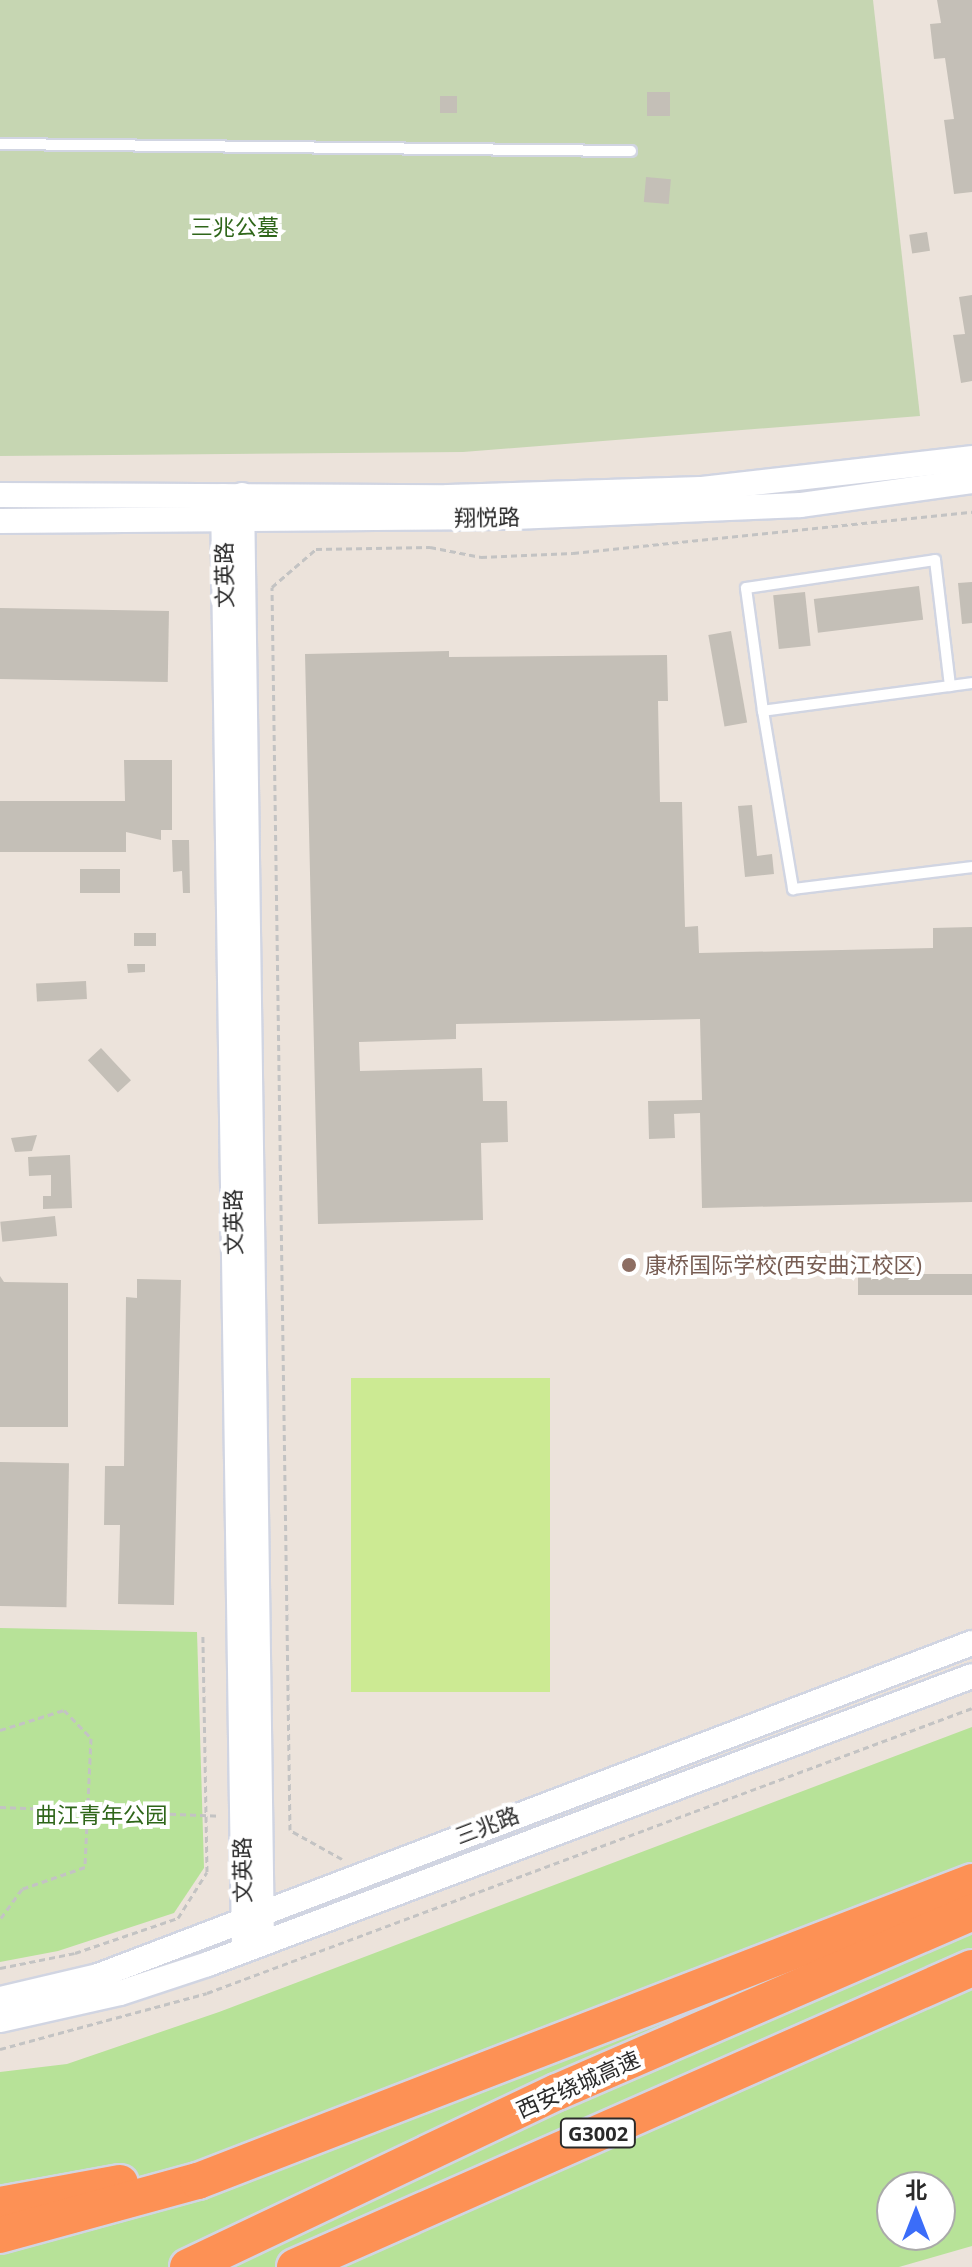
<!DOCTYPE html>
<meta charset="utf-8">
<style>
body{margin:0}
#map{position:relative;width:972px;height:2267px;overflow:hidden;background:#ece3db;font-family:"Open Sans","Noto Sans SC",sans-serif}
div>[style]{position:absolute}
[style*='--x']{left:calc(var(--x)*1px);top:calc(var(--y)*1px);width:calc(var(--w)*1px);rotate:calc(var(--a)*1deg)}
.green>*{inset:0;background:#b7e298}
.cemetery>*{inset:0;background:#c6d6b2}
.pitch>*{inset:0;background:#ccea93;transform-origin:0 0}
.building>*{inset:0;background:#c4bfb7;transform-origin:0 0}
.path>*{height:3px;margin-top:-1.5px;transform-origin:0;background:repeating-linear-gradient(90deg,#c3c3c3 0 6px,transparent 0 10px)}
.roads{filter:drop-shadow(2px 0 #d1d5e2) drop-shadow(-2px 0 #d1d5e2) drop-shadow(0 2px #d1d5e2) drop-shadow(0 -2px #d1d5e2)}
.service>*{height:10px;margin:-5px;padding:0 5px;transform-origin:5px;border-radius:5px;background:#fff}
.tertiary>*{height:24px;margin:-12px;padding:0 12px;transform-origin:12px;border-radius:12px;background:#fff}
.motorway>*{height:36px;margin:-18px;padding:0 18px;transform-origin:18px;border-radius:18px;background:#fd9155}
.dots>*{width:22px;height:22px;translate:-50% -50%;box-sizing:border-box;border:4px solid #fff;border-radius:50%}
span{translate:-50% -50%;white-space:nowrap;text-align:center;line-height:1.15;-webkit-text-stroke:8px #fff;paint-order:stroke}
.shield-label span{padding:2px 6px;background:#fff;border:2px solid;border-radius:6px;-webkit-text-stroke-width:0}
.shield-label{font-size:20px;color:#2a2a2a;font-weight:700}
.park-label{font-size:22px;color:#2f661a}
.street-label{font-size:22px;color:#2a2a2a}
.education-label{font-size:22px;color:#785e54}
.left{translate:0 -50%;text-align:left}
.north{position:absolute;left:876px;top:2171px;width:80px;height:80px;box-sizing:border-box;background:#fff;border:2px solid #aaa;border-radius:50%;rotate:0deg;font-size:22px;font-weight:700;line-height:32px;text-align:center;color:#2a2a2a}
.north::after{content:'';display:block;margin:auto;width:28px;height:36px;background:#3b6df9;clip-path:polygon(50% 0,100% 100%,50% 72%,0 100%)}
</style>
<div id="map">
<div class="green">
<i style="clip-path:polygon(0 1628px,197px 1632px,204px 1868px,174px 1913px,58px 1951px,0 1962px)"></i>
<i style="clip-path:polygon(evenodd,972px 1727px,972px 2246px,899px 2267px,0 2267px,0 2072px,67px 2064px,219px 2012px,972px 1727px,892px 2187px,940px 2187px,940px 2235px,892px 2235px,892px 2187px)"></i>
</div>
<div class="cemetery">
<i style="clip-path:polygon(0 0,873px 0,920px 416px,463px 452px,0 456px)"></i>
</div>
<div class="pitch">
<i style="left:351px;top:1378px;width:199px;height:314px"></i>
</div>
<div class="building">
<i style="clip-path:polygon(937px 0,972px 0,972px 192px,954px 194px,944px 120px,954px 119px,945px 58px,934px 59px,930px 24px,941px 23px)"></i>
<i style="left:647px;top:92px;width:23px;height:24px"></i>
<i style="left:440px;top:96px;width:17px;height:17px"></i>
<i style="left:646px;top:177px;width:25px;height:25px;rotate:5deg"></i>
<i style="left:927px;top:232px;width:19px;height:18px;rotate:81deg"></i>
<i style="clip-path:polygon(972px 295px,972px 381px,961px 383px,953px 335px,965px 334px,959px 297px)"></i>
<i style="clip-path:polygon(972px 582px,972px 623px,962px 624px,958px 583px)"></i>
<i style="left:919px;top:586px;width:34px;height:106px;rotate:83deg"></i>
<i style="left:805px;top:592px;width:54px;height:32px;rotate:84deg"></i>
<i style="left:0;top:608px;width:169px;height:71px;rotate:1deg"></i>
<i style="left:731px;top:631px;width:93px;height:23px;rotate:80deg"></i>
<i style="clip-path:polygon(449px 651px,449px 657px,667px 655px,668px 701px,658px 701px,660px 802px,682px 802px,685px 927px,698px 926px,699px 953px,933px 948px,933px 928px,972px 927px,972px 1202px,702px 1208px,700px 1113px,674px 1114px,675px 1138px,649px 1139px,648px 1101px,702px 1100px,700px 1019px,456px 1024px,456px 1039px,359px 1042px,360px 1071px,482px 1068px,483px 1101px,507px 1101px,508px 1142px,481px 1143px,483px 1220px,318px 1224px,305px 654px)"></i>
<i style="clip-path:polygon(124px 760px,172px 760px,172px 830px,161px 830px,161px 840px,126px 832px,126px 852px,0 852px,0 801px,125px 801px)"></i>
<i style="clip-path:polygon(752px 805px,757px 856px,772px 854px,774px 874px,745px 877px,738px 806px)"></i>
<i style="clip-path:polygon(172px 840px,189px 840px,190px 893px,183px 893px,182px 871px,173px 872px)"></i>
<i style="left:120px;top:869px;width:24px;height:40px;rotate:90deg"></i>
<i style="left:134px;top:933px;width:22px;height:13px"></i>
<i style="clip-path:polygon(127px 964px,145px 964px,145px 972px,128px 973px)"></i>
<i style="left:86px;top:981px;width:18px;height:50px;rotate:87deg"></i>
<i style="left:101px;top:1048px;width:44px;height:18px;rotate:47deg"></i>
<i style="clip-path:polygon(37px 1135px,32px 1151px,15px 1152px,11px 1138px)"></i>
<i style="clip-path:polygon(70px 1155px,72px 1208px,43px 1209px,43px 1196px,51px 1196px,51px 1175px,29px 1176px,28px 1157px)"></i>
<i style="left:55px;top:1216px;width:20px;height:55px;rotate:84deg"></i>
<i style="left:858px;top:1274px;width:114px;height:21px"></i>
<i style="clip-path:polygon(0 1276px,4px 1282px,68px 1283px,68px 1427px,0 1427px)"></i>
<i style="clip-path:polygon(137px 1279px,181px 1280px,174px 1605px,118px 1604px,120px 1525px,104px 1525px,105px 1466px,124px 1466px,126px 1297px,137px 1298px)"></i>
<i style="left:0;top:1462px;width:69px;height:144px;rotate:1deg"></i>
</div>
<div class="path">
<i style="--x:0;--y:1730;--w:67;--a:-17.4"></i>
<i style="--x:64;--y:1710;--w:39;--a:46"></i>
<i style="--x:91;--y:1738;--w:129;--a:92.7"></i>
<i style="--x:85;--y:1867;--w:67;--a:160.8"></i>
<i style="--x:22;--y:1889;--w:37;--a:126"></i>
<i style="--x:0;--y:1807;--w:220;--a:2.3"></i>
<i style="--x:342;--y:1859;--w:60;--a:-150.9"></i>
<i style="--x:290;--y:1830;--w:1243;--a:-90.83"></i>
<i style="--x:272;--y:587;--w:58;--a:-40.8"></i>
<i style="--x:316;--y:549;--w:114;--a:-1"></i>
<i style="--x:430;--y:547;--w:52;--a:11.1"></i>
<i style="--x:481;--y:557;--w:92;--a:-2.5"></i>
<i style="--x:573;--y:553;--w:401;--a:-5.9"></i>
<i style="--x:0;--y:1968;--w:76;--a:-11.3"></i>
<i style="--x:75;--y:1953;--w:109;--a:-18.8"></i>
<i style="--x:178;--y:1918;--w:54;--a:-57.8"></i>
<i style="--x:207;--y:1872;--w:237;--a:-91"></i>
<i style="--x:0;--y:2049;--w:214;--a:-15.1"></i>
<i style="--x:207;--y:1993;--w:816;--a:-20.43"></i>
</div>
<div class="roads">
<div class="service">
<i style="--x:0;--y:144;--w:631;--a:0.64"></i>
<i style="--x:972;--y:683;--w:211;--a:172.4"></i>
<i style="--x:763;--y:711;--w:181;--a:80.4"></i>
<i style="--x:793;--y:889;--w:180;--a:-7"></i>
<i style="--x:763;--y:711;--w:124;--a:-97.9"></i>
<i style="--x:746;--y:588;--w:191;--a:-8.4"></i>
<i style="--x:935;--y:560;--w:127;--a:83.2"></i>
</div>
<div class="tertiary">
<i style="--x:0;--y:495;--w:448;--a:0.3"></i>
<i style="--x:448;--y:497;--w:253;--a:-1.8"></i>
<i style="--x:701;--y:489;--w:273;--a:-6.5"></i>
<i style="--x:242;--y:495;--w:1446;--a:89.21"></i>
<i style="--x:223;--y:496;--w:1453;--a:89.17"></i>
<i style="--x:0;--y:521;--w:514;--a:-0.45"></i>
<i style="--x:514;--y:517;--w:287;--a:-2.4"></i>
<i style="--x:801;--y:505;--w:173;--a:-8"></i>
<i style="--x:0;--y:1999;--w:101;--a:-13.2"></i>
<i style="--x:98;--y:1976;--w:935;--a:-20.86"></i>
<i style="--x:0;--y:2020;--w:123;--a:-12.7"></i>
<i style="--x:120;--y:1993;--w:93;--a:-18.2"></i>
<i style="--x:208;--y:1964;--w:816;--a:-20.65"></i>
</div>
<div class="motorway">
<i style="--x:0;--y:2205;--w:122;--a:-10.4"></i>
<i style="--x:0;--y:2235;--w:205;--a:-15.3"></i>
<i style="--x:198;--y:2181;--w:830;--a:-21.12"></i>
<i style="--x:188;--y:2267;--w:408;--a:-25.4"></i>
<i style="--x:557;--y:2092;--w:452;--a:-23.4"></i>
<i style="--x:295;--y:2267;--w:740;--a:-23.83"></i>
</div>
</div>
<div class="dots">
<i style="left:629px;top:1265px;background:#8d6e63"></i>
</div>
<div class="shield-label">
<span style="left:598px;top:2133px">G3002</span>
</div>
<div class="park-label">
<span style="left:235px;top:227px">三兆公墓</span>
<span style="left:101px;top:1815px">曲江青年公园</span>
</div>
<div class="street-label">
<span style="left:487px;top:517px;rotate:-1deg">翔悦路</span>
<span style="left:224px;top:575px;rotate:-91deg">文英路</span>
<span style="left:233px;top:1222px;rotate:-91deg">文英路</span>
<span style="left:487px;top:1825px;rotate:-21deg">三兆路</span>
<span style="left:242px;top:1870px;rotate:-91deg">文英路</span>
<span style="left:578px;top:2084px;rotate:-24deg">西安绕城高速</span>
</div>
<div class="education-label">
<span class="left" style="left:645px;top:1265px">康桥国际学校(西安曲江校区)</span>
</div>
<div class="north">北</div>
</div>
